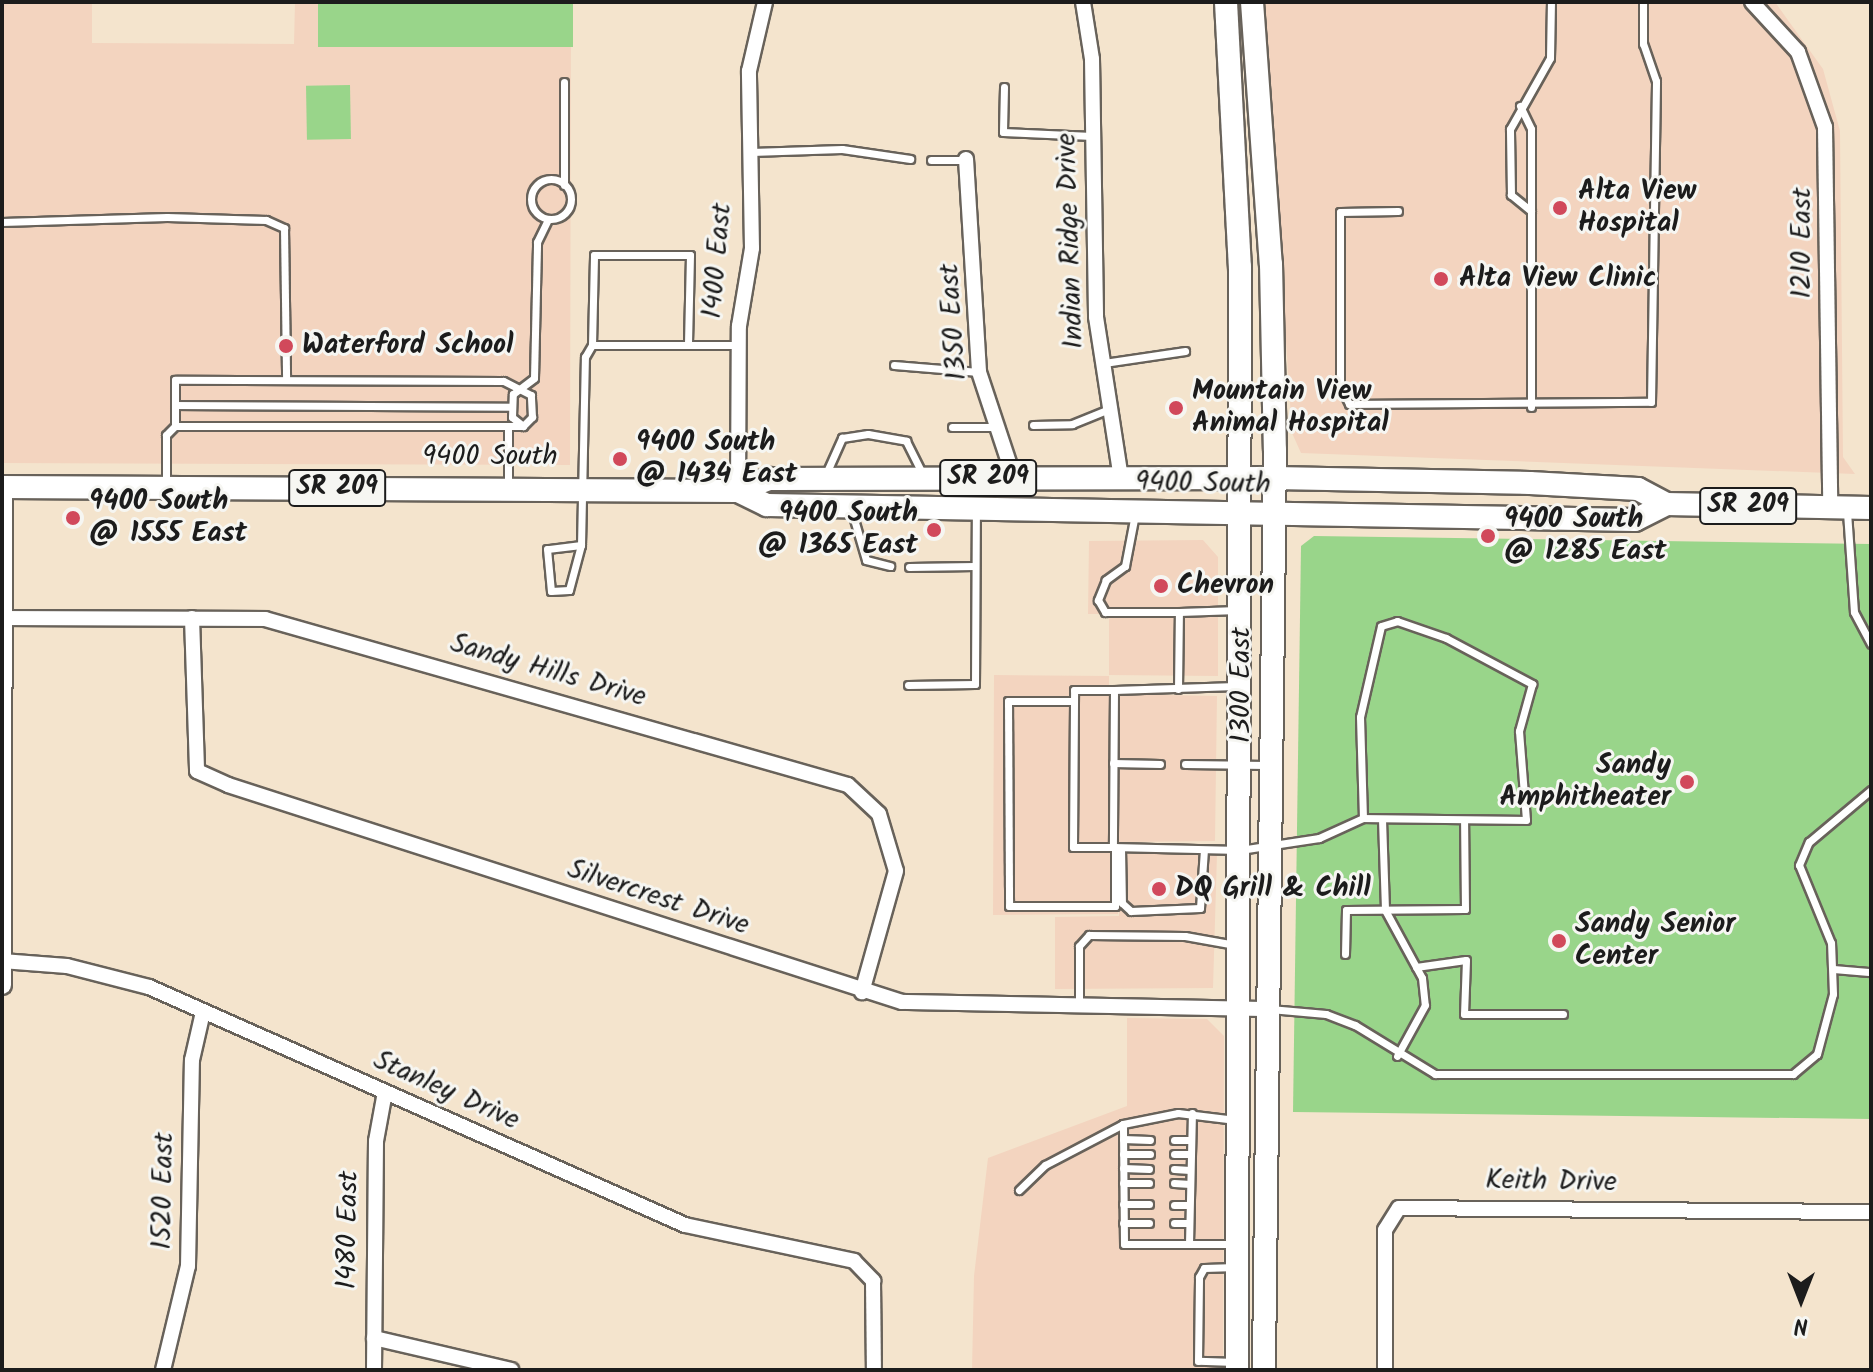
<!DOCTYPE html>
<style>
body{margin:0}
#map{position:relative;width:1873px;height:1372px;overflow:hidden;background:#f4e4cd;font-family:Kalam,sans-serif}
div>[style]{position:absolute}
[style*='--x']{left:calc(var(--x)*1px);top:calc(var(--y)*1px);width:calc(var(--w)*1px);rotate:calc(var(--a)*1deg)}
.built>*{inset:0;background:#f3d4bf}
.green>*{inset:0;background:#99d58a;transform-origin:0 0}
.roads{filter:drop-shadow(2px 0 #68625a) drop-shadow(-2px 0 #68625a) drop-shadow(0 2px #68625a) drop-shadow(0 -2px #68625a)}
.service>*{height:7px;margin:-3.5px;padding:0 3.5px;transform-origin:3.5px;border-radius:3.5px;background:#fff}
.service>.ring{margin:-3.5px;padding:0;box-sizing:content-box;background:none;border:7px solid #fff;border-radius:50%}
.minor>*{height:14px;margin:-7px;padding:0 7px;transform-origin:7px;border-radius:7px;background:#fff}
.tertiary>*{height:18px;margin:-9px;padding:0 9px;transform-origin:9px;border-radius:9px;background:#fff}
.primary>*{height:22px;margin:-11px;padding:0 11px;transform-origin:11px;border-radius:11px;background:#fff}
.dots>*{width:22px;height:22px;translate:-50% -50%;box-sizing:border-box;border:4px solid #f6f6f2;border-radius:50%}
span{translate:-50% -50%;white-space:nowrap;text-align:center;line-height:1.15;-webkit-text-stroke:6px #f6f6f2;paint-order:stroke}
.shield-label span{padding:2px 6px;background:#f6f6f2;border:2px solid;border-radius:6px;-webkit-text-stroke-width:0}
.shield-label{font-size:26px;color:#1c1c1c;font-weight:700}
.poi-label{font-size:28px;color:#1c1c1c;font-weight:700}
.left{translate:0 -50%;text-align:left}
.right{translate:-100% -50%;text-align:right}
.street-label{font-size:28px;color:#1c1c1c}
.frame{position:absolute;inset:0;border:4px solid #1c1c1c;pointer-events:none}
.north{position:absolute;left:1761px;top:1260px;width:80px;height:80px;-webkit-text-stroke:6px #f6f6f2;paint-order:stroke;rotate:180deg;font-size:22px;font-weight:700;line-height:32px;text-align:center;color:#1c1c1c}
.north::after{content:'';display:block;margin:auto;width:28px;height:36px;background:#1c1c1c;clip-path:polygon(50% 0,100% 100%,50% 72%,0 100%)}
</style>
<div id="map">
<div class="built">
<i style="clip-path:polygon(2px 2px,92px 2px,92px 43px,294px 44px,295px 2px,571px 2px,570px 465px,2px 463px)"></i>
<i style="clip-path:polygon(1264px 2px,1775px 2px,1823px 69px,1840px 131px,1843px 457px,1855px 474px,1301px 453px,1292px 433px)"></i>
<i style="clip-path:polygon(1203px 540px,1218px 557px,1218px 676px,1109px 675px,1109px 614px,1088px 614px,1089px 541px)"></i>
<i style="clip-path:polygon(994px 675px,1109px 676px,1109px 694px,1217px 696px,1215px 841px,1117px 842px,1118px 914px,993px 915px)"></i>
<i style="clip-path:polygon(1119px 854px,1217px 854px,1213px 988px,1055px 989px,1055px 917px,1119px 916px)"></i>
<i style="clip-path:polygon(1127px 1018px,1207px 1019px,1224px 1036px,1223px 1370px,972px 1370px,974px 1276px,988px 1158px,1127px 1106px)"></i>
</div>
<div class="green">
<i style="left:318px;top:2px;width:255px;height:45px"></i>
<i style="left:350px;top:85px;width:54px;height:44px;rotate:89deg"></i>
<i style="clip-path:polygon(1314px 536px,1871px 544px,1871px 1119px,1293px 1112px,1301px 546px)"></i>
</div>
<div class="roads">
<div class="service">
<i style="--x:564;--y:82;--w:103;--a:90"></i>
<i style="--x:1004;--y:87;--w:45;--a:91.3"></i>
<i style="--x:1003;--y:132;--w:89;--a:2.6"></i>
<i style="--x:1520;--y:106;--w:25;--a:64"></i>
<i style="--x:1531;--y:129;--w:278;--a:90"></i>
<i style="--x:751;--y:152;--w:91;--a:-1.9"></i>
<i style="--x:842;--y:149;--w:69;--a:8.4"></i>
<i style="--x:931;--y:160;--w:34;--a:0"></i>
<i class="ring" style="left:531px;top:179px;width:33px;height:33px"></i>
<i style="--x:1398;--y:211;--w:58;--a:179"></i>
<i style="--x:1340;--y:212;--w:174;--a:90"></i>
<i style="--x:1340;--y:386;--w:20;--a:63"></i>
<i style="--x:1349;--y:404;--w:302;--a:-0.4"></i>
<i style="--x:1651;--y:402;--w:321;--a:-89.1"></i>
<i style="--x:1656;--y:81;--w:39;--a:-109"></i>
<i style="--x:1643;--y:44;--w:42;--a:-90"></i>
<i style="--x:1531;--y:211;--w:26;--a:-141"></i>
<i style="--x:1511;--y:195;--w:66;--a:-90.9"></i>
<i style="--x:1510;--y:129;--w:81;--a:-60.6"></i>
<i style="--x:1550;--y:58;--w:56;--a:-89"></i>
<i style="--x:2;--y:222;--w:165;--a:-1.7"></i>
<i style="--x:167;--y:217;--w:99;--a:1.7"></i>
<i style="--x:266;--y:220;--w:20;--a:24"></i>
<i style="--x:284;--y:228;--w:152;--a:89.2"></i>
<i style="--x:592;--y:345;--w:90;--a:-88.7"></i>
<i style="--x:594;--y:255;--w:96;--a:0"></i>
<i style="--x:690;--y:255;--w:90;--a:91.3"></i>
<i style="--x:1104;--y:363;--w:82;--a:-8.4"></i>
<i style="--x:894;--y:365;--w:85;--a:4.7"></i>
<i style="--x:175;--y:405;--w:337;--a:0.3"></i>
<i style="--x:1033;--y:425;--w:39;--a:-1"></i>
<i style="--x:1072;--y:424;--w:40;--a:-22"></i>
<i style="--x:508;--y:426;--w:59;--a:90"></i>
<i style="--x:523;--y:426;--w:14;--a:-141"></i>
<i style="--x:512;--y:417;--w:23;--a:-88"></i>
<i style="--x:513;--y:394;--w:26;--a:-37"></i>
<i style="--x:534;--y:378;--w:136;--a:-88.7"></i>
<i style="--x:537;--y:242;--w:25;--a:-64"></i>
<i style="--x:952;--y:427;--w:42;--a:0"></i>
<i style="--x:825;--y:476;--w:42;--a:-65.9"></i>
<i style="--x:842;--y:438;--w:26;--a:-9"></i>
<i style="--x:868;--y:434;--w:39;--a:10"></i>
<i style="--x:906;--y:441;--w:40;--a:63.4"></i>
<i style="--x:166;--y:486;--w:51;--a:-90"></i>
<i style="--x:166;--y:435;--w:13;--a:-45"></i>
<i style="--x:175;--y:426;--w:348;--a:0"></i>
<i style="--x:523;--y:426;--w:13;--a:-45"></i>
<i style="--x:532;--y:417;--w:22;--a:-93"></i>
<i style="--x:531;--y:395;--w:31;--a:-153"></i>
<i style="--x:503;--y:381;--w:328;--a:-179.8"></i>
<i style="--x:175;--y:380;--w:46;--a:90"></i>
<i style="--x:851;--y:509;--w:53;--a:73.6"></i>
<i style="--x:866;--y:560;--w:25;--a:14"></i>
<i style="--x:1847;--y:512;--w:100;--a:86"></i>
<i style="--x:1854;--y:612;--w:36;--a:62"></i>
<i style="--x:1135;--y:514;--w:53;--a:100.9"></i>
<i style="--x:1125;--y:566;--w:24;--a:144"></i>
<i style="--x:1106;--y:580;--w:22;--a:112"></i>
<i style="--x:1098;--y:600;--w:14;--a:60"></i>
<i style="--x:1105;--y:612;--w:74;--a:0"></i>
<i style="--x:581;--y:545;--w:34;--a:173"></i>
<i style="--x:547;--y:549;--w:42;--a:84.6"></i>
<i style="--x:551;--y:591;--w:18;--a:-3"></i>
<i style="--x:569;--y:590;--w:47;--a:-75.1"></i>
<i style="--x:581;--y:545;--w:188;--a:-88.8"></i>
<i style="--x:585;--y:357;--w:14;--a:-60"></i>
<i style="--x:592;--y:345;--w:146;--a:0"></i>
<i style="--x:909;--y:567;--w:66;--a:-0.9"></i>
<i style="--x:908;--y:685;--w:67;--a:-0.9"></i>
<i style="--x:975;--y:684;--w:171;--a:-89.7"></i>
<i style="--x:1236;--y:686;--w:122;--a:178.1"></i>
<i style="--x:1114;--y:690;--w:157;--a:90.4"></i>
<i style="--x:1113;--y:847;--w:127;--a:1.4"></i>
<i style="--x:1240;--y:850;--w:80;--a:-8.6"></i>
<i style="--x:1319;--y:838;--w:48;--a:-24.4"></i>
<i style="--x:1363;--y:818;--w:101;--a:-91.7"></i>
<i style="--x:1360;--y:717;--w:93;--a:-77"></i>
<i style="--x:1381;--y:626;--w:17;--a:-17"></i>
<i style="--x:1397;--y:621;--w:52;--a:19.1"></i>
<i style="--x:1446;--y:638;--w:98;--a:28.1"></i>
<i style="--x:1532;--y:684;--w:49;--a:105.5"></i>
<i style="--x:1519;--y:731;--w:89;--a:85.5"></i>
<i style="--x:1526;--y:820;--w:163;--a:-179.3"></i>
<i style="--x:1178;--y:689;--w:77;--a:-89.3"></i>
<i style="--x:1179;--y:612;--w:59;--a:-1.9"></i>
<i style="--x:1074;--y:701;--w:66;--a:180"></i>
<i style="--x:1008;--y:701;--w:205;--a:89.7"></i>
<i style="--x:1009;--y:906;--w:106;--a:0"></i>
<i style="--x:1115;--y:906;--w:59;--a:-90"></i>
<i style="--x:1113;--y:763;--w:47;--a:1.2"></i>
<i style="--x:1185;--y:764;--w:82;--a:0.7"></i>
<i style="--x:1382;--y:819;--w:91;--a:88.1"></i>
<i style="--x:1385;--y:910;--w:77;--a:61.4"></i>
<i style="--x:1422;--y:978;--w:27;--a:84"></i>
<i style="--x:1425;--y:1005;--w:58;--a:118.8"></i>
<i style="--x:1113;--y:847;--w:40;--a:180"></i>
<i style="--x:1073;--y:847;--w:157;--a:-89.6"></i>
<i style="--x:1074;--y:690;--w:40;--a:0"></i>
<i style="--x:1121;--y:848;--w:55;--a:89"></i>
<i style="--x:1122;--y:903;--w:12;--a:42"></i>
<i style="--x:1131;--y:911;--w:69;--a:-2.5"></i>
<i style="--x:1200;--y:908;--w:58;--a:-86.1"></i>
<i style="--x:1345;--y:954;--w:44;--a:-88.7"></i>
<i style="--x:1346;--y:910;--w:119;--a:-0.5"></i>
<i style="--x:1465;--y:909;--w:89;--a:-90.6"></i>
<i style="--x:1416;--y:967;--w:50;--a:-8"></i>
<i style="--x:1466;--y:960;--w:54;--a:92.1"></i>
<i style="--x:1464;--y:1014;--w:99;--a:0"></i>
<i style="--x:1834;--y:969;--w:37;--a:5"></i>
<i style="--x:1079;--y:1005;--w:59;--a:-90"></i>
<i style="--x:1079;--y:946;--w:15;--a:-48"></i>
<i style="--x:1089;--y:935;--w:96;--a:0.6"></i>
<i style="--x:1185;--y:936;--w:51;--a:10.2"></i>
<i style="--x:1270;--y:1009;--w:56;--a:5.1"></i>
<i style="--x:1326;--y:1014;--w:31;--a:21"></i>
<i style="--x:1355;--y:1025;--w:94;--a:31.5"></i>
<i style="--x:1435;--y:1074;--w:358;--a:0"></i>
<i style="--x:1793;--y:1074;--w:31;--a:-40"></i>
<i style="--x:1817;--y:1054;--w:62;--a:-75.1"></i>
<i style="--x:1833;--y:994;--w:51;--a:-92.2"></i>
<i style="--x:1831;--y:943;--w:84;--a:-112.3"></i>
<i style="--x:1799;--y:865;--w:25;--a:-67"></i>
<i style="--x:1809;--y:842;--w:81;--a:-40"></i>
<i style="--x:1123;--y:1139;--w:27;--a:2"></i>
<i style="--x:1174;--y:1140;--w:17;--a:0"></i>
<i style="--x:1123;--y:1154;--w:27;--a:0"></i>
<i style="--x:1174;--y:1154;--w:16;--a:0"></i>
<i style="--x:1123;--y:1168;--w:26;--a:2"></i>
<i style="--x:1174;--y:1169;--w:16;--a:4"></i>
<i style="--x:1123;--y:1183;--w:26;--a:0"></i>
<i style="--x:1174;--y:1183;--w:16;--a:4"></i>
<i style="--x:1019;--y:1190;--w:36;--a:-44"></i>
<i style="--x:1045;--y:1165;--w:88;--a:-27.7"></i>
<i style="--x:1123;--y:1204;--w:26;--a:0"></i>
<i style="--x:1174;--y:1205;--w:15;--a:0"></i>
<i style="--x:1123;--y:1223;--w:26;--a:0"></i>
<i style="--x:1174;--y:1223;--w:15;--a:0"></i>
<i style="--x:1189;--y:1244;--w:131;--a:-88.7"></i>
<i style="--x:1236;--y:1244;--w:112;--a:180"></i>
<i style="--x:1124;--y:1244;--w:120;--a:-90.5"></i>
<i style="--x:1123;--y:1124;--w:56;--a:-11.3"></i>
<i style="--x:1178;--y:1113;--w:58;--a:6.9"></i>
<i style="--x:1235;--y:1362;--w:37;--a:-178"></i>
<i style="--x:1198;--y:1361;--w:84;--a:-89.3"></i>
<i style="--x:1199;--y:1277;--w:10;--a:-61"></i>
<i style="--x:1204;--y:1268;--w:32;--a:-2"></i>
</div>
<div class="minor">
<i style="--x:1083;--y:2;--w:58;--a:81"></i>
<i style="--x:1092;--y:59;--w:258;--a:89.1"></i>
<i style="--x:1096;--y:317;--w:163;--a:81.2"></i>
<i style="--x:1752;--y:2;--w:68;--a:47.4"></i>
<i style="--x:1798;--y:52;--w:80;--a:70.2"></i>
<i style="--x:1825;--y:127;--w:381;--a:89.2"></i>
<i style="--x:966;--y:159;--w:213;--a:86.5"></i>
<i style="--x:979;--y:372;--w:112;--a:71.7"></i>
<i style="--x:738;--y:491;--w:165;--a:-89.7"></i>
<i style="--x:739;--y:326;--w:79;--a:-80.5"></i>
<i style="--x:752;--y:248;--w:177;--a:-91"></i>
<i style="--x:749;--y:71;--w:71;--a:-76.9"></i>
<i style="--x:4;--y:618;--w:261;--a:0.2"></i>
<i style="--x:265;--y:619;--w:606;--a:15.89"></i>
<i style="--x:848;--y:785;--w:42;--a:43.1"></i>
<i style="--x:879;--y:814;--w:59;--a:73.4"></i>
<i style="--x:896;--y:871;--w:126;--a:105.7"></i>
<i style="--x:192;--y:618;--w:153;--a:88.1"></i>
<i style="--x:197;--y:771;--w:34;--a:24"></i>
<i style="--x:228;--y:785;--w:708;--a:17.85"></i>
<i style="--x:902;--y:1002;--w:366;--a:1.1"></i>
<i style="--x:2;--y:961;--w:65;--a:4.4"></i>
<i style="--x:67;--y:966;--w:85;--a:14.4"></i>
<i style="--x:149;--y:987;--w:586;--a:23.94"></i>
<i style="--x:685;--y:1225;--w:173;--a:12"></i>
<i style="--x:854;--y:1261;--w:28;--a:46"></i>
<i style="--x:873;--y:1281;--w:89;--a:89.4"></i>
<i style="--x:374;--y:1338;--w:141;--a:13.1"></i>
<i style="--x:163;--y:1370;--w:107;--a:-76.5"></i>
<i style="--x:188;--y:1266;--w:206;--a:-88.9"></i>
<i style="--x:192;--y:1060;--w:49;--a:-77.1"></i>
<i style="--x:374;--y:1370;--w:229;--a:-89.5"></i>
<i style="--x:376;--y:1141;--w:50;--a:-79.6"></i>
<i style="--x:1385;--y:1370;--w:140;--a:-90"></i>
<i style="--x:1385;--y:1230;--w:26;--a:-58"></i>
<i style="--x:1399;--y:1208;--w:472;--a:0.5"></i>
</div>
<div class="tertiary">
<i style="--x:2;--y:985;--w:498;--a:-89.9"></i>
</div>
<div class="primary">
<i style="--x:1226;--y:2;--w:265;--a:87"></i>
<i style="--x:1240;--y:267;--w:1103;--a:90.16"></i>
<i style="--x:1252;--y:2;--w:263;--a:85.9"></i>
<i style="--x:1271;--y:264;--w:186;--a:88.8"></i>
<i style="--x:1275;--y:450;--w:920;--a:90.69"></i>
<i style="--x:2;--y:487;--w:736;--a:0.31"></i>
<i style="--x:738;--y:491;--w:34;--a:-21"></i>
<i style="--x:770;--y:479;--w:505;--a:-0.11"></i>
<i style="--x:1275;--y:478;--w:255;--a:1.1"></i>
<i style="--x:1530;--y:483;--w:108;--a:3.2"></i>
<i style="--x:1638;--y:489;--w:32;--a:28"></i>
<i style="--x:1666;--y:504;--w:205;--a:1.1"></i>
<i style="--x:738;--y:491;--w:32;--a:26"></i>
<i style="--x:767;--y:505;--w:868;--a:0.99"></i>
<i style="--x:1635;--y:520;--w:35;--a:-27"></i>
</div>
</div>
<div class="dots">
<i style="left:1560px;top:208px;background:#d1495b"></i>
<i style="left:1441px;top:279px;background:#d1495b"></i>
<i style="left:286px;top:346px;background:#d1495b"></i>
<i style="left:1176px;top:408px;background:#d1495b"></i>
<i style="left:620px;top:459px;background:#d1495b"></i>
<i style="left:73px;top:518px;background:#d1495b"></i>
<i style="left:934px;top:530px;background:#d1495b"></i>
<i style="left:1488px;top:536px;background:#d1495b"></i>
<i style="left:1161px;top:586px;background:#d1495b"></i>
<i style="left:1687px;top:782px;background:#d1495b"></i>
<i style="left:1159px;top:889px;background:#d1495b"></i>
<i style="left:1559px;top:941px;background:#d1495b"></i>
</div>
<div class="shield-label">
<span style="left:988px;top:478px">SR 209</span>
<span style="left:337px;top:488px">SR 209</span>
<span style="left:1748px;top:506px">SR 209</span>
</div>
<div class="poi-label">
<span class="left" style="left:1578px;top:208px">Alta View<br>Hospital</span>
<span class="left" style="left:1459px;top:279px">Alta View Clinic</span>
<span class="left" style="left:302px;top:346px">Waterford School</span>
<span class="left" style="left:1192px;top:408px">Mountain View<br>Animal Hospital</span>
<span class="left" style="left:636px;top:459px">9400 South<br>@ 1434 East</span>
<span class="left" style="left:89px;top:518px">9400 South<br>@ 1555 East</span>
<span class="right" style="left:918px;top:530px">9400 South<br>@ 1365 East</span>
<span class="left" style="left:1504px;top:536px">9400 South<br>@ 1285 East</span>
<span class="left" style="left:1177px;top:586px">Chevron</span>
<span class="right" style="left:1671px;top:782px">Sandy<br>Amphitheater</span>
<span class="left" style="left:1175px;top:889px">DQ Grill &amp; Chill</span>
<span class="left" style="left:1575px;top:941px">Sandy Senior<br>Center</span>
</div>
<div class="street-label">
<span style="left:1071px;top:241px;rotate:-92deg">Indian Ridge Drive</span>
<span style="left:1803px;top:243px;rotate:-90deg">1210 East</span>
<span style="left:718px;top:261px;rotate:-85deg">1400 East</span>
<span style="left:954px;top:322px;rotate:-94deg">1350 East</span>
<span style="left:490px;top:457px">9400 South</span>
<span style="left:1203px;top:484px;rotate:1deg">9400 South</span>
<span style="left:548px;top:671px;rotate:16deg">Sandy Hills Drive</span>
<span style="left:1242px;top:685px;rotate:-90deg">1300 East</span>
<span style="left:658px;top:898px;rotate:18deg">Silvercrest Drive</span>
<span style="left:446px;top:1091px;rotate:24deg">Stanley Drive</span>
<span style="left:1551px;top:1182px;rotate:1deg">Keith Drive</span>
<span style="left:164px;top:1191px;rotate:-89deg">1520 East</span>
<span style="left:349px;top:1230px;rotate:-89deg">1480 East</span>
</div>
<div class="frame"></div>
<div class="north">N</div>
</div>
